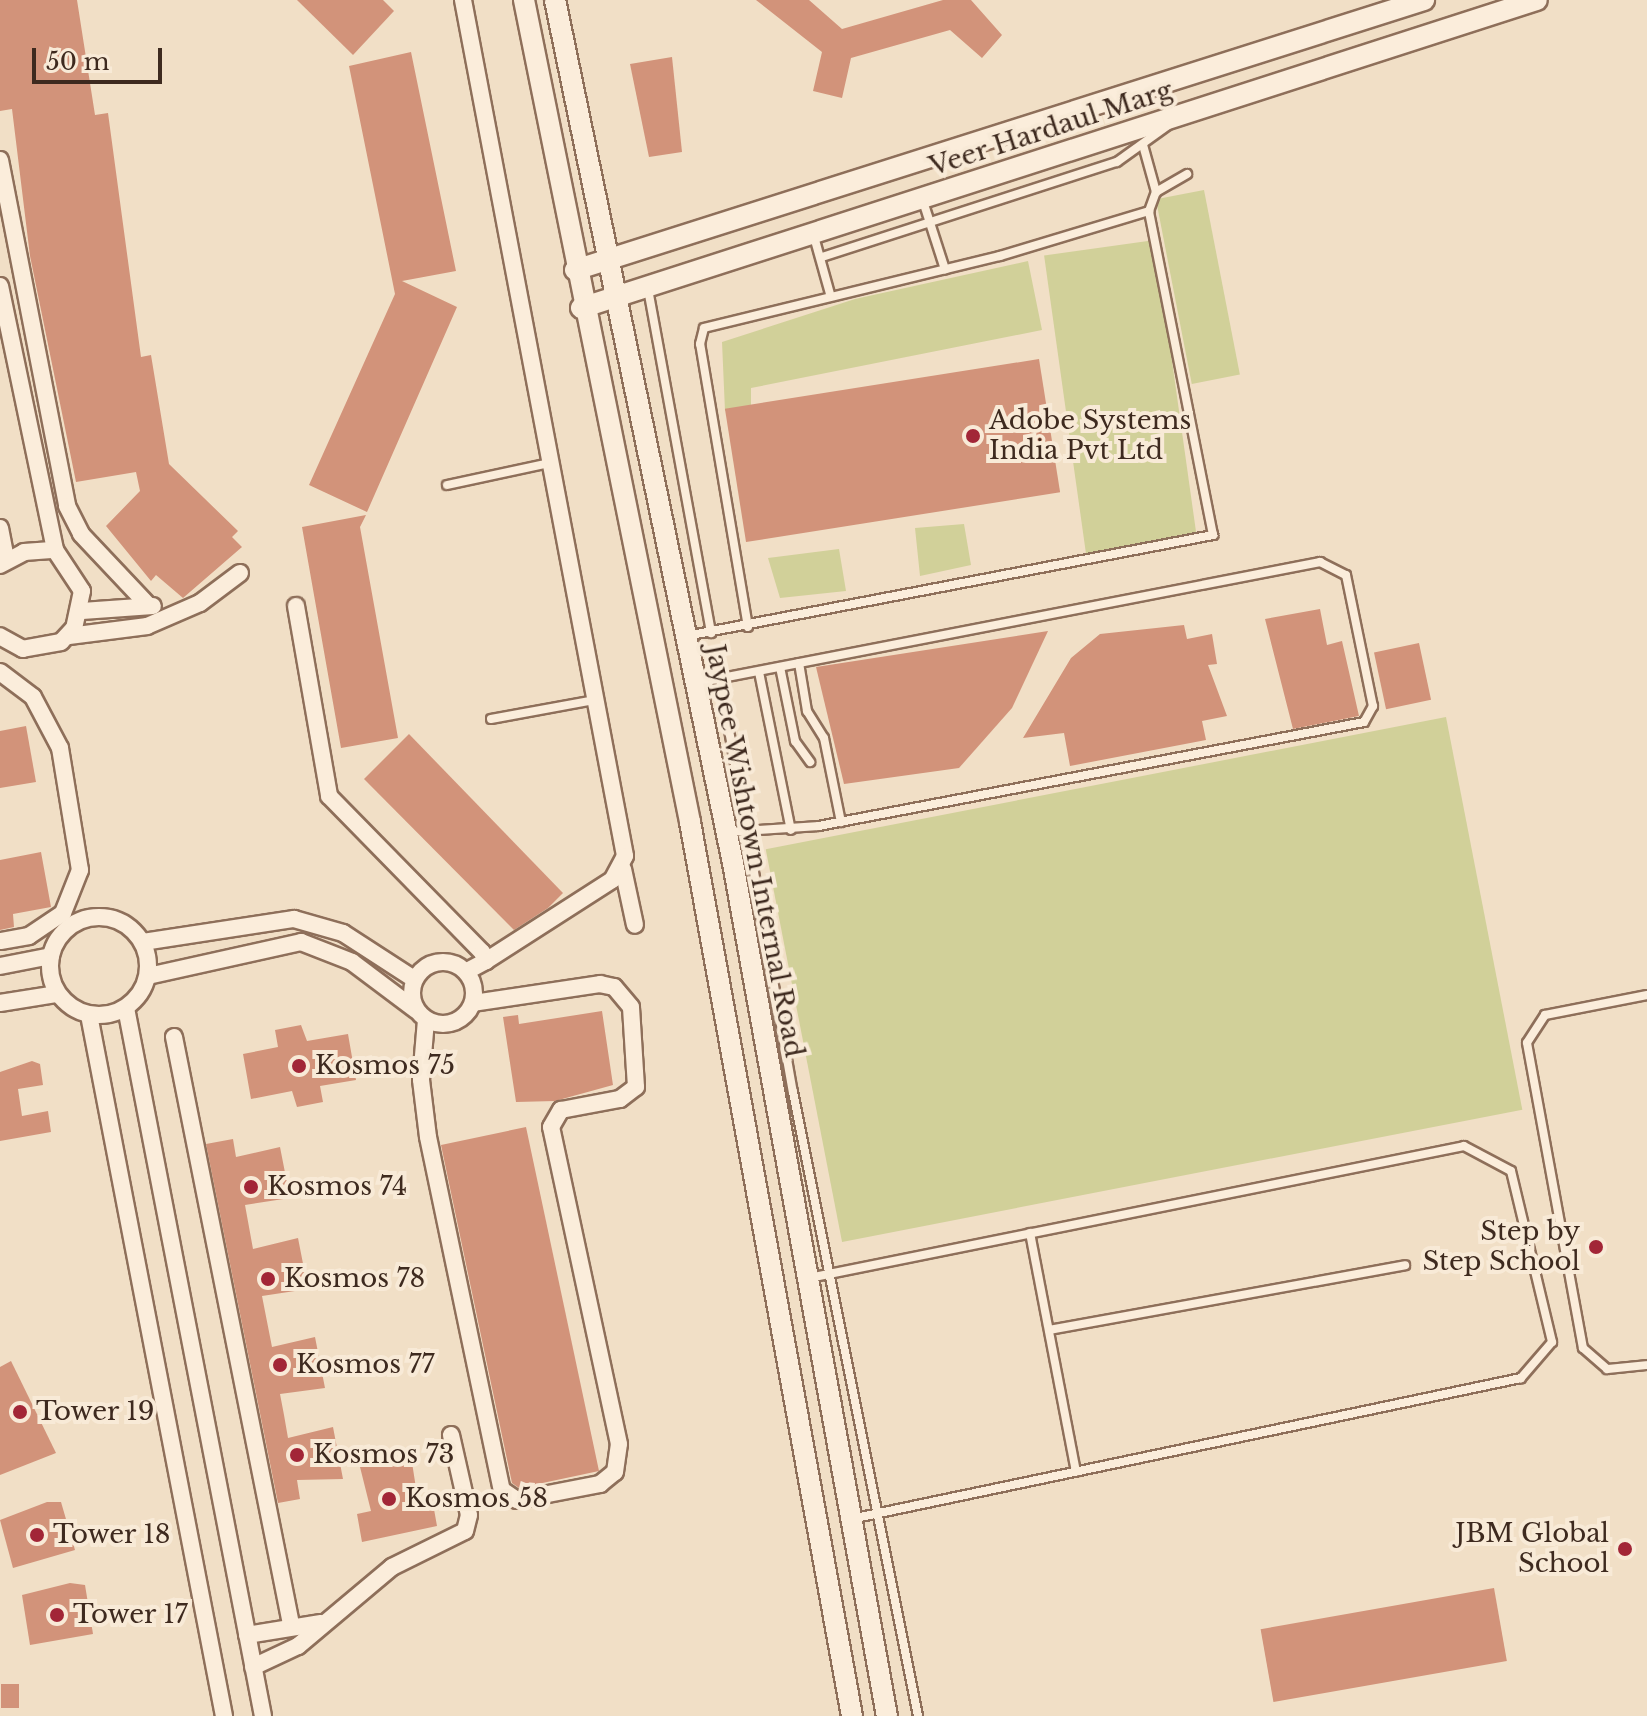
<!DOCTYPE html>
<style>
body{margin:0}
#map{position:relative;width:1647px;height:1716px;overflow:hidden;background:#f1dfc6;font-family:"Libre Baskerville",serif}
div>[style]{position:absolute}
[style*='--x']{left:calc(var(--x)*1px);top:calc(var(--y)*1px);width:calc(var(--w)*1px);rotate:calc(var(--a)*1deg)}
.green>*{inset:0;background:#d1d099;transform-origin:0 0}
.building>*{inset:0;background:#d2937a;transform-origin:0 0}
.roads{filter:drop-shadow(2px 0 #8e6f5a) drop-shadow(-2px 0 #8e6f5a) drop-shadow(0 2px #8e6f5a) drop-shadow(0 -2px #8e6f5a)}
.service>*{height:8px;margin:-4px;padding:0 4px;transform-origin:4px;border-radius:4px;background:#fbeddb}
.minor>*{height:16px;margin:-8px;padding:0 8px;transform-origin:8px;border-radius:8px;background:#fbeddb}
.minor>.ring{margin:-8px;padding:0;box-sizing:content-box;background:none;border:16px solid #fbeddb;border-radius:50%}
.tertiary>*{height:20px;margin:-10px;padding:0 10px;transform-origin:10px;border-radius:10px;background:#fbeddb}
.dots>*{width:22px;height:22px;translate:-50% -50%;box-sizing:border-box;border:4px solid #f8ead7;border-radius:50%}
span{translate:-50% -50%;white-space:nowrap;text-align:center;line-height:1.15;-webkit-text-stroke:8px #f8ead7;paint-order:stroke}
.street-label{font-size:26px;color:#3e2a1f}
.poi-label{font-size:26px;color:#3e2a1f}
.left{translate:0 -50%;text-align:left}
.right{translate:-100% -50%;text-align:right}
.scale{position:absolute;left:32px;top:48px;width:130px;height:36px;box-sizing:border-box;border:4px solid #3e2a1f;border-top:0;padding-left:10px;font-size:24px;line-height:28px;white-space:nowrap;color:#3e2a1f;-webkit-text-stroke:6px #f8ead7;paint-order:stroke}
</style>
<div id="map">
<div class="green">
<i style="left:1204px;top:190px;width:188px;height:49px;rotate:79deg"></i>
<i style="left:1155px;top:240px;width:305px;height:112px;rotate:82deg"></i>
<i style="clip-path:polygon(1028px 261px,1042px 330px,751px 388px,751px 410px,725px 411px,722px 342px,855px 299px)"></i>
<i style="clip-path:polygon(964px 524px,971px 565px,920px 576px,915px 528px)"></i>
<i style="clip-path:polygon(839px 549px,846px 591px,780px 598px,768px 558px)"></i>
<i style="left:1446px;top:717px;width:400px;height:693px;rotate:79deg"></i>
</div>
<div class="building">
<i style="clip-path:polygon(0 0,77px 0,95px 115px,108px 113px,141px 357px,151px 355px,169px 464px,238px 531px,232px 537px,242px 547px,183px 598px,156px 575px,151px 581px,106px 526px,140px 491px,136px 472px,76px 482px,30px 256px,12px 109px,0 111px)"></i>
<i style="clip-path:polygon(297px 0,383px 0,394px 11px,353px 55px)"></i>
<i style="clip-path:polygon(756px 0,809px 0,842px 29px,943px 0,971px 0,1002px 35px,982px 58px,950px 30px,851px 58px,842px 98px,813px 91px,822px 52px)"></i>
<i style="clip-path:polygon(411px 52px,456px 271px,402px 281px,457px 307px,367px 512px,309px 485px,395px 294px,349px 66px)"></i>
<i style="clip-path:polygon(672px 57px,682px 152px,649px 157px,630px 64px)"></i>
<i style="left:1039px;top:359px;width:135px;height:318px;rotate:81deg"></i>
<i style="clip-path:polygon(366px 515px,360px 527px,398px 738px,341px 748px,302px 527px)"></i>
<i style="clip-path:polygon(1320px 609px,1327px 645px,1342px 641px,1359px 716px,1293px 729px,1265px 619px)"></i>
<i style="clip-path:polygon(1184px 625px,1187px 639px,1212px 634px,1217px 664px,1208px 665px,1227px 716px,1202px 721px,1206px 740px,1070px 766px,1064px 733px,1023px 738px,1071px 658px,1100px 634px)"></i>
<i style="clip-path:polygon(1048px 631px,1012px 708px,959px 768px,844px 784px,816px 667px)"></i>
<i style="left:1419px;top:643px;width:58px;height:46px;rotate:78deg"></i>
<i style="clip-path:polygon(26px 726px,36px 782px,0 788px,0 731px)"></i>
<i style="clip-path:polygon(409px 734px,563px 893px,548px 908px,514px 930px,364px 779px)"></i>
<i style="clip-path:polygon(41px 852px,51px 907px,13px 914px,14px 927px,0 930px,0 860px)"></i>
<i style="clip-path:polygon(602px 1011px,613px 1085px,555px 1101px,516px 1102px,503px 1017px,518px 1015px,519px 1024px)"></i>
<i style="clip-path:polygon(301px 1025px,307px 1041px,348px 1034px,356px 1080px,320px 1086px,323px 1102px,297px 1107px,292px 1091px,251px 1099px,243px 1054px,278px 1047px,275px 1030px)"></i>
<i style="clip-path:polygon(32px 1061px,40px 1064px,43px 1085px,18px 1089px,22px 1116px,48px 1111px,51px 1132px,0 1141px,0 1072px)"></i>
<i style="clip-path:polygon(526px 1127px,599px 1471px,519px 1488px,512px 1483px,441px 1145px)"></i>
<i style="clip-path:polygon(233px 1139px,236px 1157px,280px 1147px,290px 1198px,245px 1205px,253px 1249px,298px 1238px,308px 1289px,262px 1296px,272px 1347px,315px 1337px,325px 1388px,280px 1394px,284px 1415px,288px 1438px,333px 1427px,343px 1479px,297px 1480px,300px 1499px,278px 1503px,206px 1144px)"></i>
<i style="clip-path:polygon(11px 1361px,56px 1453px,0 1475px,0 1367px)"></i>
<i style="clip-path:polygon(411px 1456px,418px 1501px,432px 1498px,437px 1526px,362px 1542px,357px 1514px,371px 1511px,360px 1467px)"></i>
<i style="clip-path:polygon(47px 1502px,61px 1502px,75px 1550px,13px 1568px,0 1520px)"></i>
<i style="clip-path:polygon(70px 1583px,85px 1585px,93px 1634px,30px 1645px,22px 1595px)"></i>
<i style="left:1494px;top:1588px;width:74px;height:237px;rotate:80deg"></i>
<i style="left:1px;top:1684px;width:18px;height:24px"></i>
</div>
<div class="roads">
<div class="service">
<i style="--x:1143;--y:145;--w:49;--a:74.5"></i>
<i style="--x:922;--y:198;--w:75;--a:72.1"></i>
<i style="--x:813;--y:233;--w:63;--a:74.4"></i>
<i style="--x:822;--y:257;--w:310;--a:-17.9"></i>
<i style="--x:1117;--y:162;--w:62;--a:-35.8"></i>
<i style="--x:648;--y:289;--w:350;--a:79.6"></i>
<i style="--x:447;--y:485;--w:105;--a:-12.1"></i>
<i style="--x:748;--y:627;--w:287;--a:-99.6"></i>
<i style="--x:700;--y:344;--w:16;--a:-76"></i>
<i style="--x:704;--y:328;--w:305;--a:-13.7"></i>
<i style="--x:1000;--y:256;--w:156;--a:-16.8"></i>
<i style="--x:686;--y:636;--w:537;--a:-10.85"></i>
<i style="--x:1213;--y:535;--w:330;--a:-101.2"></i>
<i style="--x:1149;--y:211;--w:20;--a:-70"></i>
<i style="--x:1156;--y:192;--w:36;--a:-30"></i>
<i style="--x:799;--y:663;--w:49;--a:80.5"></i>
<i style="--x:807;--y:711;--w:32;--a:58"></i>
<i style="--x:824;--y:738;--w:86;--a:78.6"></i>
<i style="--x:780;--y:667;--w:76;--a:78.5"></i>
<i style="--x:795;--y:741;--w:26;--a:54"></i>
<i style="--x:759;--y:672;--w:161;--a:78.6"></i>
<i style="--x:720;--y:679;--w:419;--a:80"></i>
<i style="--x:793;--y:1092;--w:636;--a:78.67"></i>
<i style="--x:696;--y:683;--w:636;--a:-10.97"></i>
<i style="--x:1320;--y:562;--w:29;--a:27"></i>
<i style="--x:1346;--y:575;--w:134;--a:78.4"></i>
<i style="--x:1373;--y:706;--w:18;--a:119"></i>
<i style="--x:1364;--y:722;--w:555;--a:169.2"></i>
<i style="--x:819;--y:826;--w:91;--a:176.2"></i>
<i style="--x:491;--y:719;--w:106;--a:-10.4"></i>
<i style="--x:1647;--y:995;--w:104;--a:168.9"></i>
<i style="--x:1545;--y:1015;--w:33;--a:123"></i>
<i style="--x:1527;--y:1043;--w:310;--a:79.6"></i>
<i style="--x:1583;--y:1348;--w:32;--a:41"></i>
<i style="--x:1607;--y:1369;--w:40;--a:-5.7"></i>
<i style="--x:1030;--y:1233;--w:243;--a:79.1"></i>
<i style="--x:809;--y:1278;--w:668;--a:-11.39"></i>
<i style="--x:1464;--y:1146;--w:53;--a:28"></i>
<i style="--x:1511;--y:1171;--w:176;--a:76.5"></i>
<i style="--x:1552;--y:1342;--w:48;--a:130.7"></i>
<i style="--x:1521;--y:1378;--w:685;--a:168.12"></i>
<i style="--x:1049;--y:1330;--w:362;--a:-10.3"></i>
</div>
<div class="minor">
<i style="--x:463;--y:0;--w:871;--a:79.28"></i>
<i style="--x:625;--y:856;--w:27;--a:118"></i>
<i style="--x:612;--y:880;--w:150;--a:147.3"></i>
<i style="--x:0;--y:160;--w:352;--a:79"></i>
<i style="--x:67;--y:506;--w:31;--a:63"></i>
<i style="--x:81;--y:534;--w:98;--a:46.7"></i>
<i style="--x:0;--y:286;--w:270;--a:78.2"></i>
<i style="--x:0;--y:528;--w:32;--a:79"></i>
<i style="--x:0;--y:565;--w:27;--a:-28"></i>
<i style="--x:24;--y:552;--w:31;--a:-4"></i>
<i style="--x:55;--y:550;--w:49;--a:56.6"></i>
<i style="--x:82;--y:591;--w:38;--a:102"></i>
<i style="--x:74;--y:628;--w:19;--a:133"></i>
<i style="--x:61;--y:642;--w:39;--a:170"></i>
<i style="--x:23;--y:649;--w:26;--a:-151"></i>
<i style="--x:296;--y:606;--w:193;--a:80.1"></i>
<i style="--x:329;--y:796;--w:219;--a:45.6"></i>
<i style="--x:482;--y:952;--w:10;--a:66"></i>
<i style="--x:486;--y:961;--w:21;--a:152"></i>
<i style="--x:82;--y:611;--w:71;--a:-4"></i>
<i style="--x:69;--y:636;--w:79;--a:-7.3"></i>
<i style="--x:147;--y:626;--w:58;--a:-23.5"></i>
<i style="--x:200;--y:603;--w:50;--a:-36.9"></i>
<i style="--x:0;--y:672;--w:41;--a:37.1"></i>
<i style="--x:33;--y:697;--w:58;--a:62.1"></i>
<i style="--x:60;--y:748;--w:124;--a:80.7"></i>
<i style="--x:80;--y:870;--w:46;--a:111.6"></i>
<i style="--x:63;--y:913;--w:41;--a:145.9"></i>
<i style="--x:29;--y:936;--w:29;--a:170"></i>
<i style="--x:623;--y:869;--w:57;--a:77.9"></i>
<i class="ring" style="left:50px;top:917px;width:82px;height:82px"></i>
<i style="--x:143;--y:942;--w:153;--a:-8.7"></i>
<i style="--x:294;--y:919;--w:51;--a:15.9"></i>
<i style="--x:343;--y:933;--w:85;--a:32.9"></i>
<i class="ring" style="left:412px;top:962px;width:46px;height:46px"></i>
<i style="--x:0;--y:966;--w:52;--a:-11.1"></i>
<i style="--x:148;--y:976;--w:157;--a:-12.5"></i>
<i style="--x:301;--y:942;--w:55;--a:21.4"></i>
<i style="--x:352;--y:962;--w:80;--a:36.9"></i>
<i style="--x:0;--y:1003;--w:58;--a:-9"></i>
<i style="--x:126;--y:1008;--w:721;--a:79.05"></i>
<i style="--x:89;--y:1015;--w:714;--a:79.1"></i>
<i style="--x:426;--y:1020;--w:60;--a:94.8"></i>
<i style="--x:421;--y:1080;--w:57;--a:83"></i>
<i style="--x:428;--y:1137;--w:361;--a:78.2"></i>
<i style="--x:502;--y:1490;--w:18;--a:34"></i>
<i style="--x:517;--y:1500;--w:85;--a:-10.9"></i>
<i style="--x:600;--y:1484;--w:19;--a:-39"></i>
<i style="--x:615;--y:1472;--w:28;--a:-82"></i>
<i style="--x:619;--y:1444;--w:324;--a:-102.1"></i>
<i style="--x:551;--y:1127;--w:20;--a:-60"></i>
<i style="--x:561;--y:1110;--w:60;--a:-10.6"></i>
<i style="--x:620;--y:1099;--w:20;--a:-37"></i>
<i style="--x:636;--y:1087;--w:80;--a:-93.6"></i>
<i style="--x:631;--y:1007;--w:26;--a:-130"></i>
<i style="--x:614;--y:987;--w:14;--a:-168"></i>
<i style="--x:600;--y:984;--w:128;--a:171.5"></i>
<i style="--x:174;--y:1037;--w:599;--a:78.73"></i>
<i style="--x:247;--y:1635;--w:75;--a:-9.2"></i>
<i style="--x:253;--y:1667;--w:50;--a:-25"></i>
<i style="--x:298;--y:1646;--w:123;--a:-40"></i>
<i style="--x:392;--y:1567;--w:81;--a:-26.3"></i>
<i style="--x:465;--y:1531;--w:16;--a:-76"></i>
<i style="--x:469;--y:1515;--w:82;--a:-102.7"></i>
</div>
<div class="tertiary">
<i style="--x:524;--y:0;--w:839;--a:78.58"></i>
<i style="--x:690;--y:822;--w:909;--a:79.73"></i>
<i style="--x:555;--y:0;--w:881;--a:78.35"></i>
<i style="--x:733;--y:863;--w:867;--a:79.77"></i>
<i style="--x:575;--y:270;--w:891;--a:-17.64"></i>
<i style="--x:581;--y:308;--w:1004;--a:-17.86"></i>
</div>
</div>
<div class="dots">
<i style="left:973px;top:436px;background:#a22637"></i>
<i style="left:299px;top:1066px;background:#a22637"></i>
<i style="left:251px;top:1187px;background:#a22637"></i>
<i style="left:1596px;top:1247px;background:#a22637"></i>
<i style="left:268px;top:1279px;background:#a22637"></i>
<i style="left:280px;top:1365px;background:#a22637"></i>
<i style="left:20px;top:1412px;background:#a22637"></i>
<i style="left:297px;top:1455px;background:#a22637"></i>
<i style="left:389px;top:1499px;background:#a22637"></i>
<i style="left:37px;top:1535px;background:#a22637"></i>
<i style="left:1625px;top:1549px;background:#a22637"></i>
<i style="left:57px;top:1615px;background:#a22637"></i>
</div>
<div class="street-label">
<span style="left:1051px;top:129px;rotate:-18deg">Veer Hardaul Marg</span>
<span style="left:754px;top:851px;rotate:79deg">Jaypee Wishtown Internal Road</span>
</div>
<div class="poi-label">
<span class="left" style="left:989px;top:436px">Adobe Systems<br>India Pvt Ltd</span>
<span class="left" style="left:315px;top:1066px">Kosmos 75</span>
<span class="left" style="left:267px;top:1187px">Kosmos 74</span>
<span class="right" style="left:1580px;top:1247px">Step by<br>Step School</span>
<span class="left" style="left:284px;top:1279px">Kosmos 78</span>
<span class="left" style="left:296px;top:1365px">Kosmos 77</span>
<span class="left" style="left:36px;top:1412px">Tower 19</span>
<span class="left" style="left:313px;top:1455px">Kosmos 73</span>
<span class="left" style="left:405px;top:1499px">Kosmos 58</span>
<span class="right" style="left:1609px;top:1549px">JBM Global<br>School</span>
<span class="left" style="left:53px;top:1535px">Tower 18</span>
<span class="left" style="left:73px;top:1615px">Tower 17</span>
</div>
<div class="scale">50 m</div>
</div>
